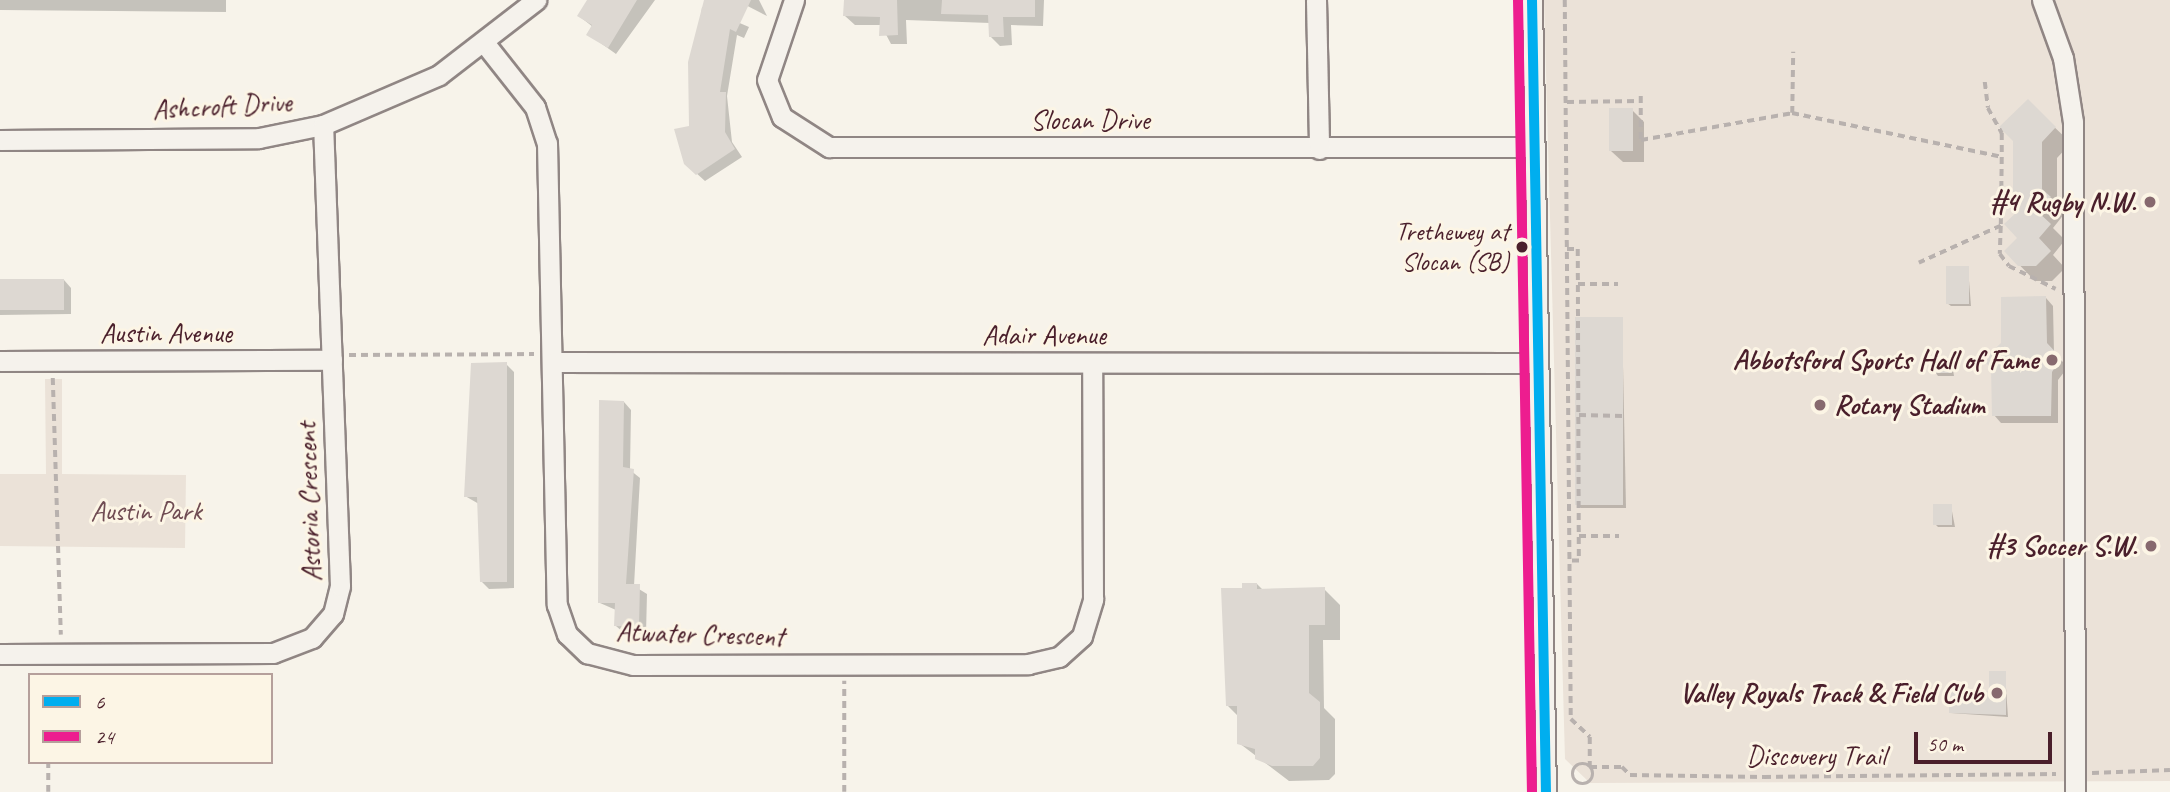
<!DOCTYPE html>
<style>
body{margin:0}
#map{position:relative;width:2170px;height:792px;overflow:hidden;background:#f7f3ea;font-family:Caveat,sans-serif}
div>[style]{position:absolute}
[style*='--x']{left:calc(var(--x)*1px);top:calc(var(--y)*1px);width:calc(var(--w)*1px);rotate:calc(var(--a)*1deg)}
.green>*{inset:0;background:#ebe2d8}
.shadow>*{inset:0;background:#0003}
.building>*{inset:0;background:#ddd8d2;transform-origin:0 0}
.path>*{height:3.5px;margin-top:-1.75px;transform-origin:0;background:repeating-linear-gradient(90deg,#b8b1ae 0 7px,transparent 0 12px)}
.path>.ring{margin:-1.75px;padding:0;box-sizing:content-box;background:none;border:3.5px solid #b8b1ae;border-radius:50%}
.roads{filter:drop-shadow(2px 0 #908684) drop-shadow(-2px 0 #908684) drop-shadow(0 2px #908684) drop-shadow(0 -2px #908684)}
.minor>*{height:19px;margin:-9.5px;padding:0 9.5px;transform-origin:9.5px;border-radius:9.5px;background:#f5f2ec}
.bus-1>*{height:10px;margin:-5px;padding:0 5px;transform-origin:5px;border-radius:5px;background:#00aeef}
.bus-2>*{height:10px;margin:-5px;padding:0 5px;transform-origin:5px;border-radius:5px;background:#ed1d8f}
.dots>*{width:19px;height:19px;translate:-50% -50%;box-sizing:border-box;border:4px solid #fcf5e5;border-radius:50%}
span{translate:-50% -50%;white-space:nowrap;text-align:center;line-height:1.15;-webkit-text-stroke:6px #fcf5e5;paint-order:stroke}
.bus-label{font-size:26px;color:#4a1f2b}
.right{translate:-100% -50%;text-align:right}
.street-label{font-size:28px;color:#4a1f2b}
.poi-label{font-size:28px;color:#4a1f2b;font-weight:700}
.left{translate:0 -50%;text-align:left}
.park-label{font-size:28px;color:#704c53}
.legend{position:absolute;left:28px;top:673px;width:245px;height:91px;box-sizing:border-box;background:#fcf5e5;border:2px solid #b59f9b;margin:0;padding:9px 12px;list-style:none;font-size:21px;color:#4a1f2b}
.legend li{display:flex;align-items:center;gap:14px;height:35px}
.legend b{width:35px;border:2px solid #b59f9b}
.scale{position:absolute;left:1914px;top:732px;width:138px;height:32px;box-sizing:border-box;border:4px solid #4a1f2b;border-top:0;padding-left:9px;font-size:21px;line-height:24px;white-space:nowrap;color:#4a1f2b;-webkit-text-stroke:5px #fcf5e5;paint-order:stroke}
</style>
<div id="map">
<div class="green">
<i style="clip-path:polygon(1544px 0,2170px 0,2170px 781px,1590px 783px,1565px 759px)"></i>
<i style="clip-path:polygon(45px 379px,62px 379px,62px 474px,186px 475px,185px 548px,0 546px,0 474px,46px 474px)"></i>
</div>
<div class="shadow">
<i style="clip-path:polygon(0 0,226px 0,226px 12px,0 10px)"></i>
<i style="clip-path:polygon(589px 0,655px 0,616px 54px,588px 34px,593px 27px,579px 16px)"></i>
<i style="clip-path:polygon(736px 0,759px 0,767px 16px)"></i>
<i style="clip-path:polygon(845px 0,1044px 0,1043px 26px,1011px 25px,1012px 45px,1000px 46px,991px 37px,990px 23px,906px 20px,907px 44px,891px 44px,881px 25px,855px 25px,845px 16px)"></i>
<i style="clip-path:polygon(702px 7px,749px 27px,744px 38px,737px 35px,727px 96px,732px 142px,742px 157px,705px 181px,685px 163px)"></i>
<i style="clip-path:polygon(2028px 102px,2071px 143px,2057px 158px,2057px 205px,2065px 213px,2053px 228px,2065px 240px,2053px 255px,2065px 268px,2052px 281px,2035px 281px,2006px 251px,2020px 238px,2014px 190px)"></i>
<i style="clip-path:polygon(1632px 110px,1644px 122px,1644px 162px,1623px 162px,1611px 151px)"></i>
<i style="clip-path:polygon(1968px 268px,1971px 306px,1951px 306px,1947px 303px)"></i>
<i style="clip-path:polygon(0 280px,64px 280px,71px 288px,71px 314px,0 315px)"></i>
<i style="clip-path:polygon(2046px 298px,2053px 306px,2054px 353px,2068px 367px,2058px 380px,2058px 423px,2001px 423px,1994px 415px)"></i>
<i style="clip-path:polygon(1622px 318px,1626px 508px,1581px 508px,1577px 505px)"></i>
<i style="clip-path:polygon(1951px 358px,1954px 376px,1938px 376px,1935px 372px)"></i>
<i style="clip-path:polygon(506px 364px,514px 372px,514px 588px,489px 589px,481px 581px,479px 504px,465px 496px)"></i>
<i style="clip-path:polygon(624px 402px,631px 410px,630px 470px,640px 478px,634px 586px,647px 594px,646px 634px,624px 633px,616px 626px,616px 610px,600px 603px)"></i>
<i style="clip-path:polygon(1951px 506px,1955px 527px,1938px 527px,1935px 524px)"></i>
<i style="clip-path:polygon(1257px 584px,1263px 590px,1324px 589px,1340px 605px,1340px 640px,1323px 640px,1324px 708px,1335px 719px,1335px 774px,1329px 780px,1289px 781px,1239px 743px,1239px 717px,1228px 706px,1244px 590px)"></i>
<i style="clip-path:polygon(2005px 673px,2008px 717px,1951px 713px,1991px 693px)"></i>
</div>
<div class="building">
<i style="clip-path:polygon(587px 0,637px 0,608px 48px,586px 35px,592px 25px,577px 16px)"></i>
<i style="clip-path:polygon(704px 0,751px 0,736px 32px,730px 29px,720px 92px,726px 92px,725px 132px,735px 149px,696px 175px,684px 164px,674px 129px,689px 126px,688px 62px)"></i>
<i style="clip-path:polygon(844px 0,897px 0,898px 35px,879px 36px,880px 17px,843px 16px)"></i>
<i style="clip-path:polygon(942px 0,1035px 0,1035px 17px,1003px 17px,1004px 37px,989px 37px,988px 15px,941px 14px)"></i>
<i style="clip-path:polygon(2028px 99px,2056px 127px,2042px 142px,2042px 189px,2051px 197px,2038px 212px,2051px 224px,2039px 238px,2051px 251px,2036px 266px,2018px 266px,2004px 251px,2017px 238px,2004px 224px,2017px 212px,2004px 197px,2013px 189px,2013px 141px,1999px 127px)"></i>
<i style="left:1633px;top:108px;width:43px;height:24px;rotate:90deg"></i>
<i style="left:1946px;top:266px;width:23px;height:38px"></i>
<i style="left:0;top:279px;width:64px;height:31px"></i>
<i style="clip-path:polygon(2046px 296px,2047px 343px,2061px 358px,2052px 372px,2051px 416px,1992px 416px,1991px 368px,1983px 360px,2001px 343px,2001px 297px)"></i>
<i style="left:1575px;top:317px;width:48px;height:188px"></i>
<i style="left:1933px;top:357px;width:19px;height:16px"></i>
<i style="clip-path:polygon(507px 362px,507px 582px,480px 582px,477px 497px,464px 497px,471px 363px)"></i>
<i style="clip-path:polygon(599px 400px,624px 401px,623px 467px,634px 469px,626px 584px,640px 584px,639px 627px,614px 626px,615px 603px,598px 603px)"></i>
<i style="left:1933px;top:504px;width:19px;height:21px"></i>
<i style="clip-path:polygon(1242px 583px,1257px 583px,1257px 589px,1325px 587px,1325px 625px,1309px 625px,1309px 693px,1320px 702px,1320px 758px,1313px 766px,1272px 766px,1255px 759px,1255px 749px,1237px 744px,1237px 706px,1226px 706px,1221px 588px,1242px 588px)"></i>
<i style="clip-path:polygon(1989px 671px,2006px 671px,2006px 715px,1949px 713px,1949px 691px,1989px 691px)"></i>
</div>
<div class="path">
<i style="--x:1565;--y:0;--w:719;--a:89.52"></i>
<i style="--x:1571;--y:719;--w:26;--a:43"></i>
<i style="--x:1590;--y:737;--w:30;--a:90"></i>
<i style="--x:1590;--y:767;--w:32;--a:0"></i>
<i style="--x:1622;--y:767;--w:11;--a:45"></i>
<i style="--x:1630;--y:775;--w:134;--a:0.9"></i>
<i style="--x:1764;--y:777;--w:292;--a:-0.6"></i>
<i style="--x:1985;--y:82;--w:26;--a:83"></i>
<i style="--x:1988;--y:108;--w:29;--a:61"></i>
<i style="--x:2002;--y:133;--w:24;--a:90"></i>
<i style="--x:1641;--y:96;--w:44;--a:90"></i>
<i style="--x:1641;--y:140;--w:153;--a:-10.1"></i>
<i style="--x:1792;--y:113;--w:215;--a:11.8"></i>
<i style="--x:2002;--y:157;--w:69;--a:90.8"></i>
<i style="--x:2001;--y:226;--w:90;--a:155.7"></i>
<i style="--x:1567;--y:102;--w:74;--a:-0.8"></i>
<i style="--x:1792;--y:113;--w:61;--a:-89.1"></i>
<i style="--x:2001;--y:226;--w:28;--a:92"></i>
<i style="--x:2000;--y:254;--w:15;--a:53"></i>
<i style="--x:2009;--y:266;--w:52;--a:26.1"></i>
<i style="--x:1567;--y:249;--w:11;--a:0"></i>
<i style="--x:1578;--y:249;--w:312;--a:89.8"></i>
<i style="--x:1579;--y:561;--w:10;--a:180"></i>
<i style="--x:1578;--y:284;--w:40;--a:0"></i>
<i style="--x:349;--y:355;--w:185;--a:-0.3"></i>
<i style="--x:53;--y:378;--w:257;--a:88.2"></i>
<i style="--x:1579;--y:415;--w:44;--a:1.3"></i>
<i style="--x:1579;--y:536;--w:40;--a:0"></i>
<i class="ring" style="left:1573px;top:764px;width:16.5px;height:16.5px"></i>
<i style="--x:2092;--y:773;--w:78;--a:-2.2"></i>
<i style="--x:48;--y:792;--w:30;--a:-90"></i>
<i style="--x:844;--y:792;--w:111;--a:-90"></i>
</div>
<div class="roads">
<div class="minor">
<i style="--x:794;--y:0;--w:84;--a:108.6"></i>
<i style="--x:767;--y:80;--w:40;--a:68"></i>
<i style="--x:782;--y:117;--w:56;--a:32.6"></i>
<i style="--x:829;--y:147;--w:704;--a:0"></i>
<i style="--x:1316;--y:0;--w:149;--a:88.8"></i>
<i style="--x:1532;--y:0;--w:792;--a:88.99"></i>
<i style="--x:2042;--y:0;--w:62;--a:70.1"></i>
<i style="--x:2063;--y:58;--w:65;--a:81.1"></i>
<i style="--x:2073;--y:122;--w:670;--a:89.83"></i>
<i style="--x:486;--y:45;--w:79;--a:51.7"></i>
<i style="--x:535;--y:107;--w:38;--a:72"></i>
<i style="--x:547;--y:143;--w:462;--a:88.8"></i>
<i style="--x:557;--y:605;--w:31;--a:71"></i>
<i style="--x:567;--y:634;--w:28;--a:44"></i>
<i style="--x:587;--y:653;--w:48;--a:14.6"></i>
<i style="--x:633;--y:665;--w:395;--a:-0.1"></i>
<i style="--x:1028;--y:664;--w:32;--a:-13"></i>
<i style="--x:1059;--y:657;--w:31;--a:-42"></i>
<i style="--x:1082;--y:636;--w:39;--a:-73"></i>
<i style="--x:1093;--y:599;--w:235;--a:-90.2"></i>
<i style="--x:0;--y:140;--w:259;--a:-0.4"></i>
<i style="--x:259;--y:138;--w:65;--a:-11.5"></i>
<i style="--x:323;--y:125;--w:126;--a:-23.3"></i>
<i style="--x:439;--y:75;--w:123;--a:-37.7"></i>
<i style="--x:0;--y:361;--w:332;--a:-0.2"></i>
<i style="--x:554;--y:362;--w:980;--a:0.06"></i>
<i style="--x:0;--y:654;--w:273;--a:-0.2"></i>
<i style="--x:273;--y:653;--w:42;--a:-21"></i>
<i style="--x:312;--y:638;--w:32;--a:-49"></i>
<i style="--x:333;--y:614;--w:29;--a:-76"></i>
<i style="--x:340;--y:586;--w:461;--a:-92.1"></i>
</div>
</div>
<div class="bus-1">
<i style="--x:1532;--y:0;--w:792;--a:88.99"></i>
</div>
<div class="bus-2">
<i style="--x:1518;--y:0;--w:792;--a:88.99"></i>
</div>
<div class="dots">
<i style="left:2150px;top:202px;background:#87696e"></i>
<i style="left:1522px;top:247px;background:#4a1f2b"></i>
<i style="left:2052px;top:360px;background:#87696e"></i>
<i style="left:1820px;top:405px;background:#87696e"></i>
<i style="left:2151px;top:546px;background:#87696e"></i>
<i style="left:1997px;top:693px;background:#87696e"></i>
</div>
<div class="bus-label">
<span class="right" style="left:1509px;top:247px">Trethewey at<br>Slocan (SB)</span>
</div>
<div class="street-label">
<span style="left:222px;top:106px;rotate:-3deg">Ashcroft Drive</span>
<span style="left:1090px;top:120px">Slocan Drive</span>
<span style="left:166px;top:333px">Austin Avenue</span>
<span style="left:1044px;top:335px">Adair Avenue</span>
<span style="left:309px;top:502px;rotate:-92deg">Astoria Crescent</span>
<span style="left:700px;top:634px;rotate:2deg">Atwater Crescent</span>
<span style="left:1816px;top:756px">Discovery Trail</span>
</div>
<div class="poi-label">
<span class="right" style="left:2136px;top:202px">#4 Rugby N.W.</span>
<span class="right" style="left:2038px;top:360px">Abbotsford Sports Hall of Fame</span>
<span class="left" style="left:1834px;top:405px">Rotary Stadium</span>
<span class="right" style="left:2137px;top:546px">#3 Soccer S.W.</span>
<span class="right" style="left:1983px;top:693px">Valley Royals Track &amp; Field Club</span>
</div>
<div class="park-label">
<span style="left:146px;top:511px">Austin Park</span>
</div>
<ul class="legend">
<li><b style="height:9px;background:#00aeef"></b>6</li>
<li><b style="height:9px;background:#ed1d8f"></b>24</li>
</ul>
<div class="scale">50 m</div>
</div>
